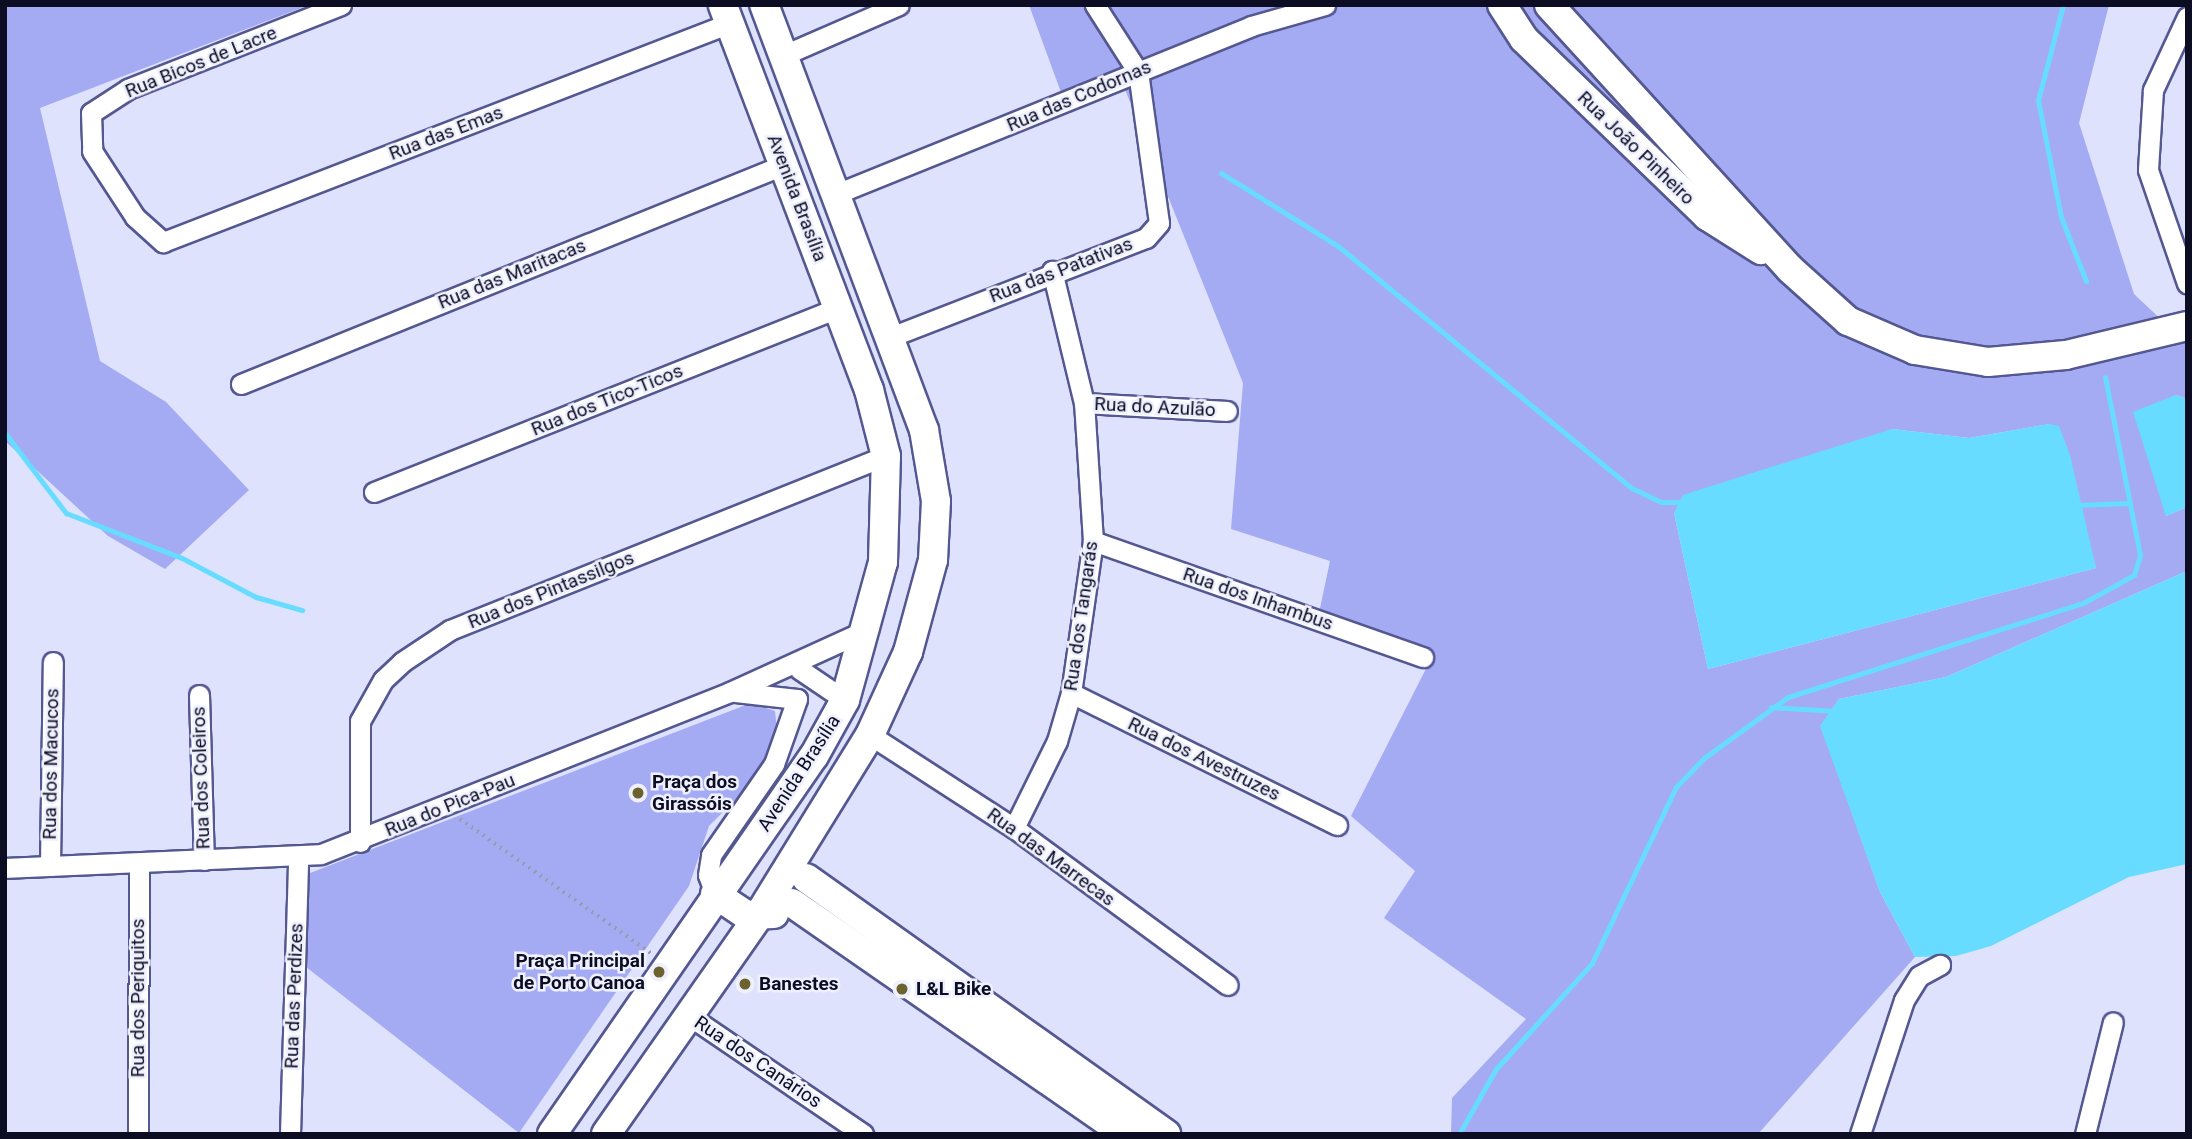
<!DOCTYPE html>
<meta charset="utf-8">
<style>
body{margin:0}
#map{position:relative;width:2192px;height:1139px;overflow:hidden;background:#dee2fd;font-family:Roboto,sans-serif}
div>[style]{position:absolute}
[style*='--x']{left:calc(var(--x)*1px);top:calc(var(--y)*1px);width:calc(var(--w)*1px);rotate:calc(var(--a)*1deg)}
.green>*{inset:0;background:#a4abf2}
.water>*{inset:0;background:#68dcfe}
.stream>*{height:5px;margin:-2.5px;padding:0 2.5px;transform-origin:2.5px;border-radius:2.5px;background:#68dcfe}
.path>*{height:3.5px;margin-top:-1.75px;transform-origin:0;background:repeating-linear-gradient(90deg,#989ab4 0 2px,transparent 0 7px)}
.roads{filter:drop-shadow(2px 0 #545891) drop-shadow(-2px 0 #545891) drop-shadow(0 2px #545891) drop-shadow(0 -2px #545891)}
.street>*{height:19px;margin:-9.5px;padding:0 9.5px;transform-origin:9.5px;border-radius:9.5px;background:#fff}
.secondary>*{height:28px;margin:-14px;padding:0 14px;transform-origin:14px;border-radius:14px;background:#fff}
.dots>*{width:19px;height:19px;translate:-50% -50%;box-sizing:border-box;border:4px solid #eef0fe;border-radius:50%}
span{translate:-50% -50%;white-space:nowrap;text-align:center;line-height:1.15;-webkit-text-stroke:5px #eef0fe;paint-order:stroke}
.street-label{font-size:19px;color:#0c0c23}
.poi-label{font-size:19px;color:#0c0c23;font-weight:700}
.left{translate:0 -50%;text-align:left}
.right{translate:-100% -50%;text-align:right}
.frame{position:absolute;inset:0;border:7px solid #0c0c23;pointer-events:none}
</style>
<div id="map">
<div class="green">
<i style="clip-path:polygon(5px 5px,309px 5px,40px 108px,100px 361px,166px 402px,249px 490px,165px 569px,108px 536px,5px 441px)"></i>
<i style="clip-path:polygon(evenodd,1029px 5px,2109px 5px,2079px 123px,2134px 294px,2187px 344px,2187px 399px,2176px 395px,2166px 516px,2187px 507px,2187px 571px,1946px 677px,1839px 699px,1821px 726px,1880px 892px,1915px 957px,1758px 1134px,1451px 1134px,1452px 1098px,1526px 1019px,1384px 918px,1415px 871px,1351px 816px,1434px 653px,1319px 613px,1330px 561px,1231px 529px,1243px 383px,1124px 87px,1066px 106px,1029px 5px,2049px 424px,2096px 568px,1708px 669px,1674px 513px,1892px 429px,1969px 438px,2049px 424px)"></i>
<i style="clip-path:polygon(751px 703px,775px 711px,778px 741px,750px 785px,709px 826px,689px 886px,519px 1133px,306px 967px,310px 873px)"></i>
</div>
<div class="water">
<i style="clip-path:polygon(2176px 395px,2187px 399px,2187px 507px,2166px 516px,2133px 412px)"></i>
<i style="clip-path:polygon(2049px 424px,2059px 426px,2070px 455px,2096px 568px,1708px 669px,1674px 513px,1683px 495px,1892px 429px,1969px 438px)"></i>
<i style="clip-path:polygon(2187px 571px,2187px 864px,2129px 877px,1991px 946px,1956px 956px,1915px 957px,1880px 892px,1820px 726px,1839px 699px,1946px 677px)"></i>
</div>
<div class="stream">
<i style="--x:2063;--y:5;--w:98;--a:104.7"></i>
<i style="--x:2038;--y:100;--w:119;--a:78.9"></i>
<i style="--x:2061;--y:217;--w:69;--a:68.7"></i>
<i style="--x:1221;--y:173;--w:138;--a:32"></i>
<i style="--x:1338;--y:246;--w:381;--a:39.5"></i>
<i style="--x:1632;--y:488;--w:32;--a:26"></i>
<i style="--x:1661;--y:502;--w:24;--a:0"></i>
<i style="--x:5;--y:433;--w:101;--a:52.7"></i>
<i style="--x:66;--y:513;--w:124;--a:21.2"></i>
<i style="--x:182;--y:558;--w:84;--a:27.8"></i>
<i style="--x:256;--y:597;--w:48;--a:15.8"></i>
<i style="--x:2076;--y:505;--w:52;--a:-2.2"></i>
<i style="--x:1771;--y:707;--w:66;--a:3.5"></i>
<i style="--x:1459;--y:1134;--w:75;--a:-60.4"></i>
<i style="--x:1496;--y:1069;--w:143;--a:-47.8"></i>
<i style="--x:1592;--y:963;--w:195;--a:-64.5"></i>
<i style="--x:1676;--y:787;--w:40;--a:-46"></i>
<i style="--x:1704;--y:758;--w:104;--a:-36"></i>
<i style="--x:1788;--y:697;--w:312;--a:-17.7"></i>
<i style="--x:2085;--y:602;--w:56;--a:-28.9"></i>
<i style="--x:2134;--y:575;--w:21;--a:-73"></i>
<i style="--x:2140;--y:555;--w:181;--a:-101.1"></i>
</div>
<div class="path">
<i style="--x:460;--y:819;--w:233;--a:35.1"></i>
</div>
<div class="roads">
<div class="street">
<i style="--x:341;--y:5;--w:229;--a:158.5"></i>
<i style="--x:128;--y:89;--w:44;--a:147"></i>
<i style="--x:91;--y:113;--w:38;--a:88"></i>
<i style="--x:92;--y:151;--w:79;--a:56.9"></i>
<i style="--x:135;--y:217;--w:38;--a:42"></i>
<i style="--x:163;--y:242;--w:608;--a:-21.12"></i>
<i style="--x:2187;--y:17;--w:81;--a:115"></i>
<i style="--x:2153;--y:90;--w:80;--a:93.6"></i>
<i style="--x:2148;--y:170;--w:120;--a:71"></i>
<i style="--x:784;--y:55;--w:125;--a:-23.5"></i>
<i style="--x:836;--y:194;--w:448;--a:-22"></i>
<i style="--x:1251;--y:26;--w:77;--a:-15.8"></i>
<i style="--x:893;--y:336;--w:271;--a:-21.2"></i>
<i style="--x:1146;--y:238;--w:20;--a:-49"></i>
<i style="--x:1159;--y:223;--w:152;--a:-97.9"></i>
<i style="--x:1138;--y:72;--w:80;--a:-122.7"></i>
<i style="--x:241;--y:384;--w:585;--a:-22"></i>
<i style="--x:1084;--y:403;--w:143;--a:3.2"></i>
<i style="--x:374;--y:492;--w:501;--a:-21.65"></i>
<i style="--x:1093;--y:541;--w:350;--a:19.4"></i>
<i style="--x:799;--y:669;--w:55;--a:34"></i>
<i style="--x:1071;--y:693;--w:297;--a:26.4"></i>
<i style="--x:199;--y:695;--w:165;--a:88.3"></i>
<i style="--x:870;--y:735;--w:171;--a:32.9"></i>
<i style="--x:1014;--y:828;--w:265;--a:36.3"></i>
<i style="--x:1014;--y:828;--w:97;--a:-63.7"></i>
<i style="--x:1057;--y:741;--w:50;--a:-73.7"></i>
<i style="--x:1071;--y:693;--w:154;--a:-81.8"></i>
<i style="--x:1093;--y:541;--w:138;--a:-93.7"></i>
<i style="--x:1084;--y:403;--w:136;--a:-103.6"></i>
<i style="--x:360;--y:842;--w:121;--a:-90"></i>
<i style="--x:360;--y:721;--w:47;--a:-60.7"></i>
<i style="--x:383;--y:680;--w:26;--a:-43"></i>
<i style="--x:402;--y:662;--w:58;--a:-33.7"></i>
<i style="--x:450;--y:630;--w:469;--a:-21.8"></i>
<i style="--x:50;--y:866;--w:204;--a:-89.2"></i>
<i style="--x:5;--y:868;--w:316;--a:-2.5"></i>
<i style="--x:321;--y:854;--w:440;--a:-21.6"></i>
<i style="--x:730;--y:692;--w:152;--a:-24.5"></i>
<i style="--x:715;--y:894;--w:20;--a:-110"></i>
<i style="--x:708;--y:875;--w:20;--a:-81"></i>
<i style="--x:711;--y:855;--w:111;--a:-55.3"></i>
<i style="--x:774;--y:764;--w:69;--a:-70.5"></i>
<i style="--x:797;--y:699;--w:62;--a:-173.6"></i>
<i style="--x:688;--y:1015;--w:212;--a:34.2"></i>
<i style="--x:138;--y:1134;--w:271;--a:-89.8"></i>
<i style="--x:290;--y:1134;--w:277;--a:-88.3"></i>
<i style="--x:1860;--y:1134;--w:141;--a:-71.8"></i>
<i style="--x:1904;--y:1000;--w:28;--a:-58"></i>
<i style="--x:1919;--y:976;--w:24;--a:-28"></i>
<i style="--x:2085;--y:1134;--w:115;--a:-76"></i>
</div>
<div class="secondary">
<i style="--x:1502;--y:5;--w:40;--a:57.1"></i>
<i style="--x:1524;--y:39;--w:255;--a:44"></i>
<i style="--x:1707;--y:216;--w:64;--a:32.2"></i>
<i style="--x:1549;--y:5;--w:357;--a:47.6"></i>
<i style="--x:1790;--y:269;--w:78;--a:41.9"></i>
<i style="--x:1848;--y:321;--w:73;--a:23.4"></i>
<i style="--x:1915;--y:350;--w:74;--a:9.3"></i>
<i style="--x:1988;--y:362;--w:78;--a:-5.1"></i>
<i style="--x:2066;--y:355;--w:124;--a:-13.5"></i>
<i style="--x:806;--y:878;--w:442;--a:35.4"></i>
<i style="--x:715;--y:894;--w:37;--a:34"></i>
<i style="--x:746;--y:915;--w:28;--a:-2"></i>
<i style="--x:792;--y:903;--w:406;--a:34.7"></i>
<i style="--x:552;--y:1134;--w:460;--a:-55.3"></i>
<i style="--x:814;--y:756;--w:64;--a:-61"></i>
<i style="--x:845;--y:700;--w:143;--a:-74.6"></i>
<i style="--x:883;--y:562;--w:106;--a:-88.4"></i>
<i style="--x:886;--y:456;--w:68;--a:-104.4"></i>
<i style="--x:869;--y:390;--w:412;--a:-110.8"></i>
<i style="--x:606;--y:1134;--w:264;--a:-55"></i>
<i style="--x:757;--y:918;--w:215;--a:-58.3"></i>
<i style="--x:870;--y:735;--w:91;--a:-65.4"></i>
<i style="--x:908;--y:652;--w:95;--a:-74.8"></i>
<i style="--x:933;--y:560;--w:59;--a:-87.1"></i>
<i style="--x:936;--y:501;--w:72;--a:-99.6"></i>
<i style="--x:924;--y:430;--w:454;--a:-110.6"></i>
</div>
</div>
<div class="dots">
<i style="left:638px;top:793px;background:#6b622e"></i>
<i style="left:659px;top:972px;background:#6b622e"></i>
<i style="left:745px;top:984px;background:#6b622e"></i>
<i style="left:902px;top:989px;background:#6b622e"></i>
</div>
<div class="street-label">
<span style="left:201px;top:62px;rotate:-22deg">Rua Bicos de Lacre</span>
<span style="left:1079px;top:96px;rotate:-23deg">Rua das Codornas</span>
<span style="left:446px;top:133px;rotate:-21deg">Rua das Emas</span>
<span style="left:1636px;top:148px;rotate:44deg">Rua João Pinheiro</span>
<span style="left:797px;top:198px;rotate:69deg">Avenida Brasília</span>
<span style="left:1061px;top:270px;rotate:-21deg">Rua das Patativas</span>
<span style="left:512px;top:274px;rotate:-22deg">Rua das Maritacas</span>
<span style="left:607px;top:400px;rotate:-22deg">Rua dos Tico-Ticos</span>
<span style="left:1155px;top:407px;rotate:3deg">Rua do Azulão</span>
<span style="left:551px;top:590px;rotate:-22deg">Rua dos Pintassilgos</span>
<span style="left:1258px;top:599px;rotate:19deg">Rua dos Inhambus</span>
<span style="left:1081px;top:616px;rotate:-82deg">Rua dos Tangarás</span>
<span style="left:1204px;top:759px;rotate:26deg">Rua dos Avestruzes</span>
<span style="left:51px;top:764px;rotate:-89deg">Rua dos Macucos</span>
<span style="left:799px;top:773px;rotate:-57deg">Avenida Brasília</span>
<span style="left:201px;top:778px;rotate:-92deg">Rua dos Coleiros</span>
<span style="left:450px;top:805px;rotate:-22deg">Rua do Pica-Pau</span>
<span style="left:1051px;top:857px;rotate:36deg">Rua das Marrecas</span>
<span style="left:294px;top:996px;rotate:-88deg">Rua das Perdizes</span>
<span style="left:138px;top:998px;rotate:-90deg">Rua dos Periquitos</span>
<span style="left:758px;top:1062px;rotate:34deg">Rua dos Canários</span>
</div>
<div class="poi-label">
<span class="left" style="left:652px;top:793px">Praça dos<br>Girassóis</span>
<span class="right" style="left:645px;top:972px">Praça Principal<br>de Porto Canoa</span>
<span class="left" style="left:759px;top:984px">Banestes</span>
<span class="left" style="left:916px;top:989px">L&amp;L Bike</span>
</div>
<div class="frame"></div>
</div>
